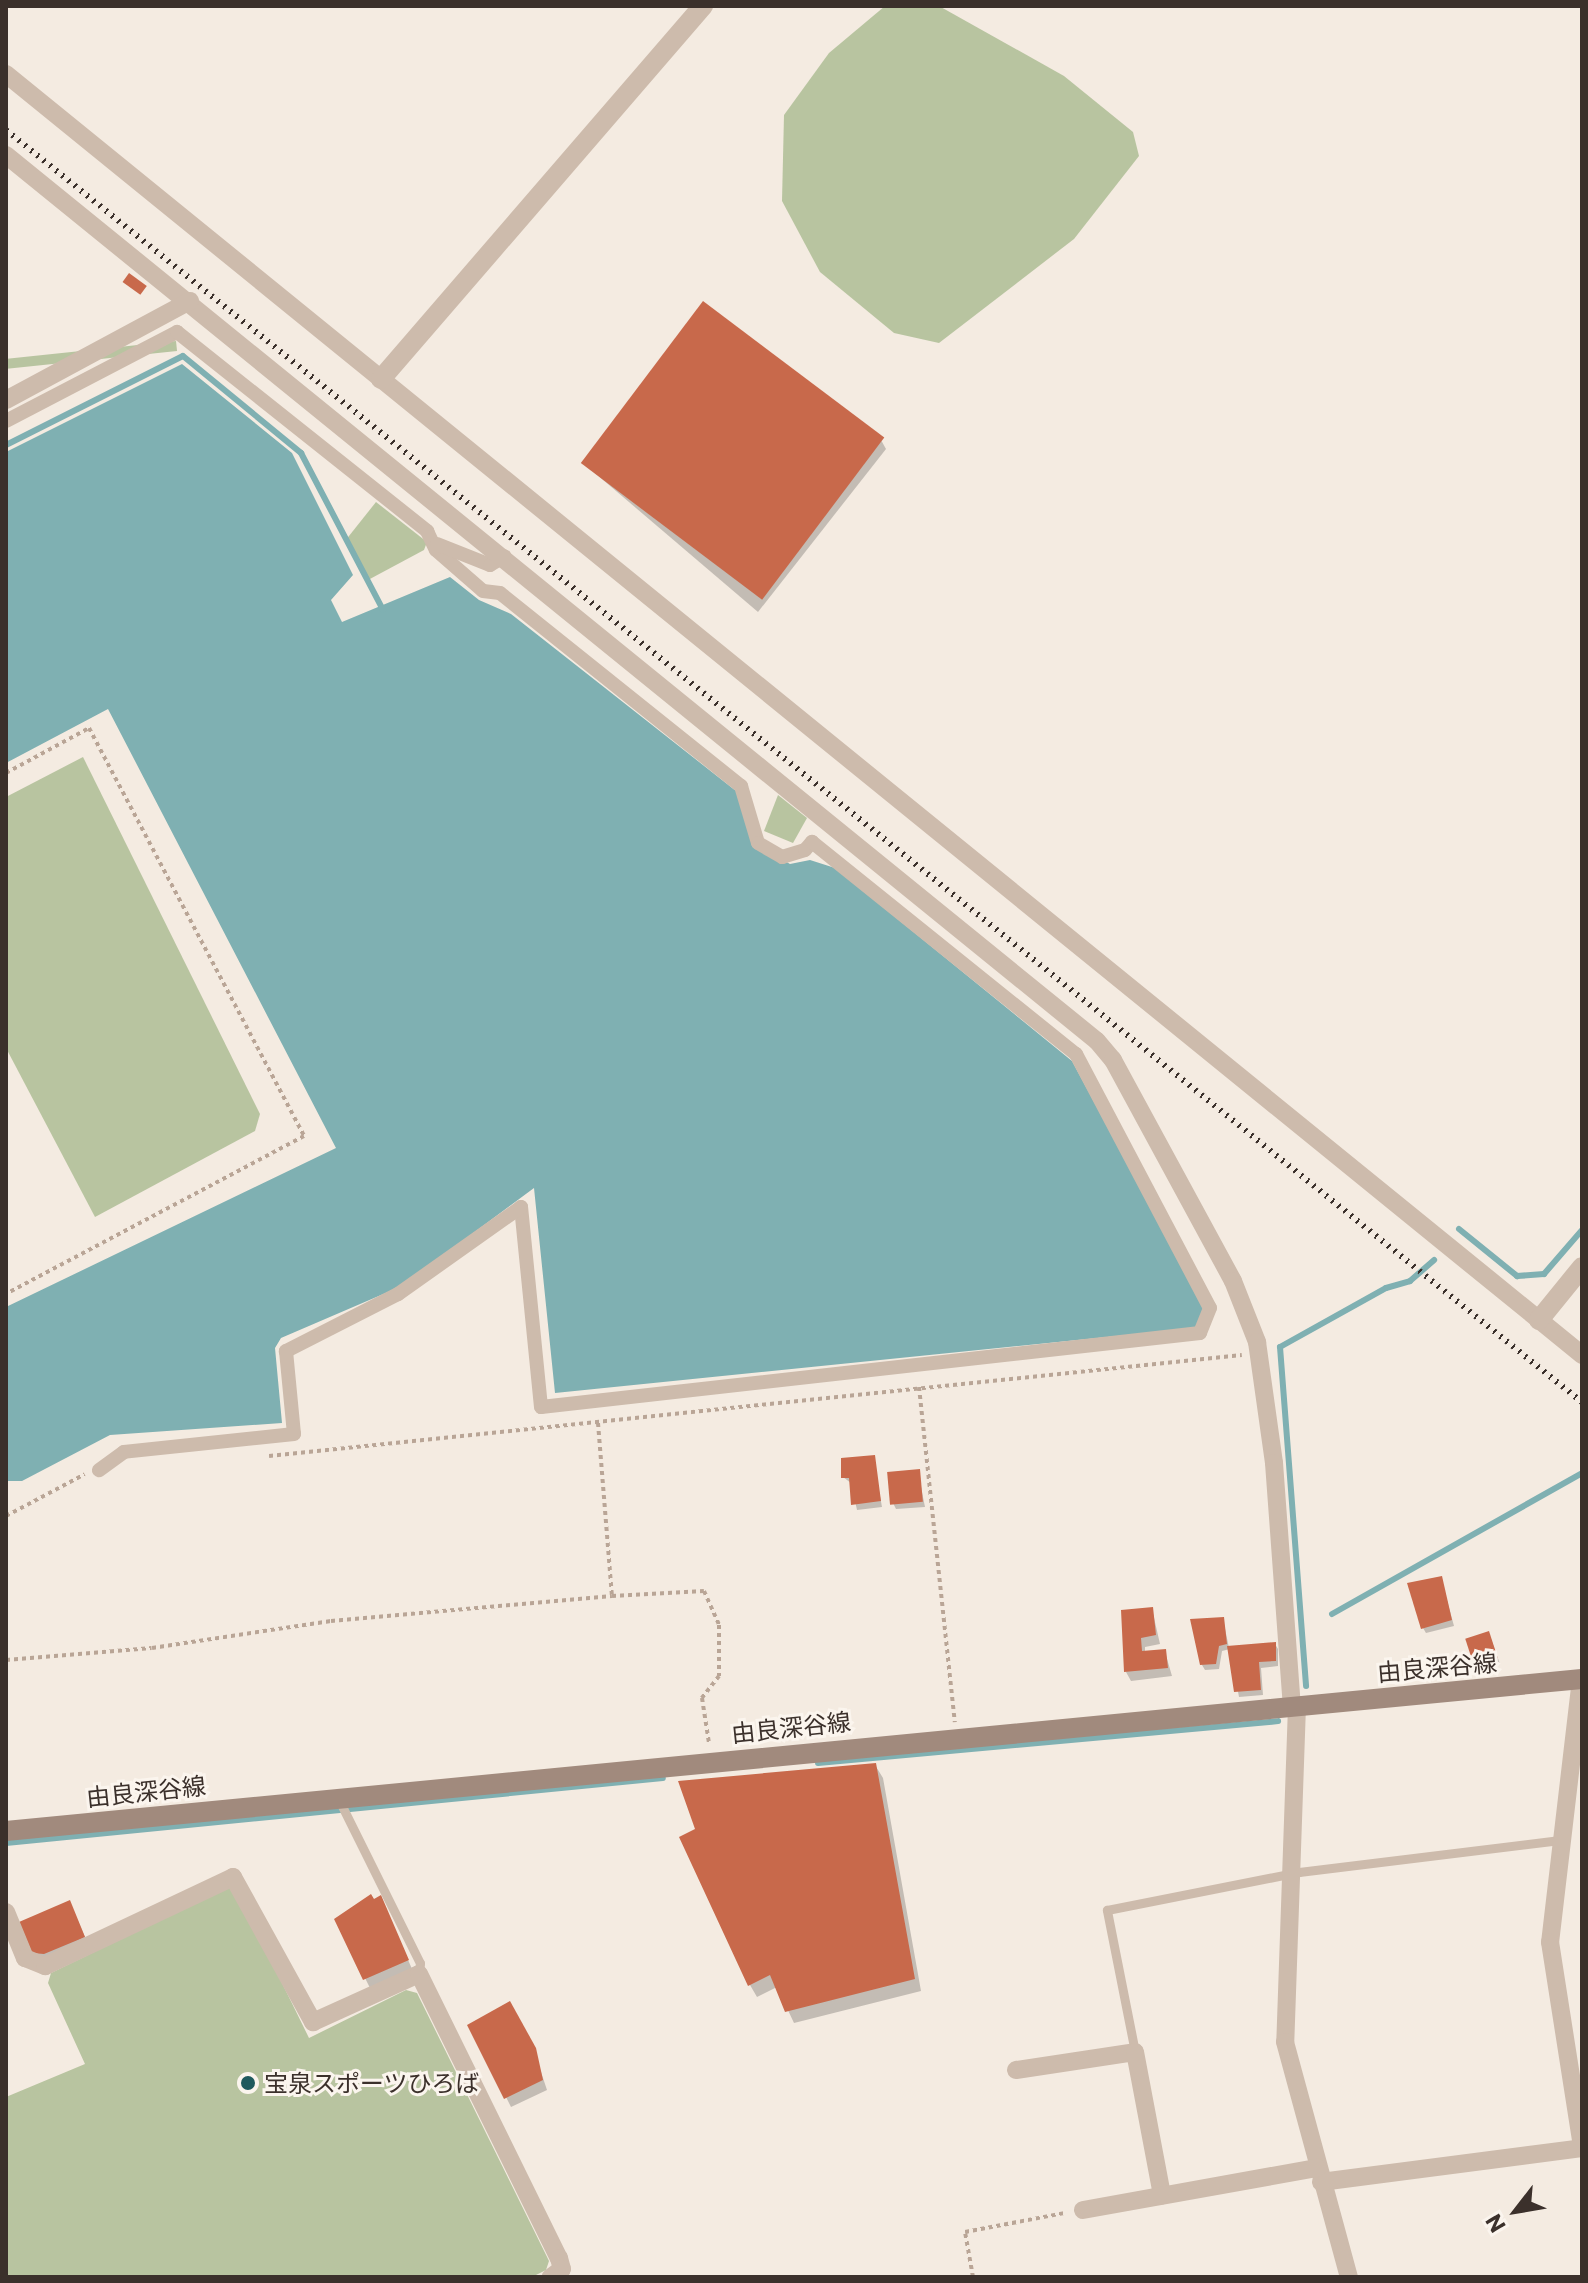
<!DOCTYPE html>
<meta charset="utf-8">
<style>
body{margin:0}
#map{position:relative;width:1588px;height:2283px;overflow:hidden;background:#f4ebe1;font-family:Commissioner,"Noto Sans JP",sans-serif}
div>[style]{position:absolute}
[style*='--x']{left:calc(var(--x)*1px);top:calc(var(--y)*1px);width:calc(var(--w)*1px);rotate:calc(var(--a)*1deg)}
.green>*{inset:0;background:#b8c4a0;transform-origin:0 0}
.water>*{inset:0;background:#7fb0b2}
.shadow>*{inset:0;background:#0003}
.stream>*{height:6px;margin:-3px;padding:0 3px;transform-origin:3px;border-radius:3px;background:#7fb0b2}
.building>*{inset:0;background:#c8694b;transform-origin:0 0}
.path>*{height:4px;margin-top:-2px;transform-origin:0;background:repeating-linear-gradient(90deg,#b9a596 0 4px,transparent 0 8px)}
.service>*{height:9px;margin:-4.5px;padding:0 4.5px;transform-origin:4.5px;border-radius:4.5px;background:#cdbbac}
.pedestrian>*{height:14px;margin:-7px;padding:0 7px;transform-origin:7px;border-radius:7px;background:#cdbbac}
.minor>*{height:18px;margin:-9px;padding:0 9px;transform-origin:9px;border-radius:9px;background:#cdbbac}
.tertiary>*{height:20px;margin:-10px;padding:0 10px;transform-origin:10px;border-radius:10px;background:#cdbbac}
.secondary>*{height:20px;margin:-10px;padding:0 10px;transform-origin:10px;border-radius:10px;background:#a18a7d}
.rail>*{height:6px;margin-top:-3px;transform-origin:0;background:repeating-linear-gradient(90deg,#3b302b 0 2px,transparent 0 8px)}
.dots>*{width:22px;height:22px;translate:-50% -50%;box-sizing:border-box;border:4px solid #fbf5ee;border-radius:50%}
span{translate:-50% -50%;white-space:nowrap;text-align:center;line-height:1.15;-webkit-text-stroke:6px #fbf5ee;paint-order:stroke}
.street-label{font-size:24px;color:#3b302b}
.poi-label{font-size:24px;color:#3b302b}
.left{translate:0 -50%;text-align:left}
.frame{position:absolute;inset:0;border:8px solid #3b302b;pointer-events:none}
.north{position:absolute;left:1476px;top:2171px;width:80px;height:80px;-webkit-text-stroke:6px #fbf5ee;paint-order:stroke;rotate:239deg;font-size:22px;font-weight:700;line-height:32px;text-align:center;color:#3b302b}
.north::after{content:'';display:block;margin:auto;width:28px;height:36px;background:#3b302b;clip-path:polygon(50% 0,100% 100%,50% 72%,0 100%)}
</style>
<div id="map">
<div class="green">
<i style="clip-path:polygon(885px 6px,939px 6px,1064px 76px,1133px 132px,1139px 156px,1074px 239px,939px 343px,894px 333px,820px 272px,782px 201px,784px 115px,829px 53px)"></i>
<i style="left:176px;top:341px;width:10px;height:191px;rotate:84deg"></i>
<i style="clip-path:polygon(376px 502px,427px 542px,424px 550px,368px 580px,345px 541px)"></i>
<i style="clip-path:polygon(83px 757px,260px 1114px,255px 1131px,95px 1217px,6px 1048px,6px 797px)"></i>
<i style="clip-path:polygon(778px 795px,807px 818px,793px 843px,764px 831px)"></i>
<i style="clip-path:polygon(228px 1887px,237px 1891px,309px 2038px,406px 1990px,417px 1993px,549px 2261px,546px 2270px,532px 2277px,6px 2277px,6px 2097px,85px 2064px,48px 1983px,51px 1973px)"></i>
</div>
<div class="water">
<i style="clip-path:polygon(182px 364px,292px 453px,353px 575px,331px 600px,342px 622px,450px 577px,479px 600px,511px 614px,736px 791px,754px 843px,790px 864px,810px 860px,835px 868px,1072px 1061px,1205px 1307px,1196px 1328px,555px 1393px,534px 1188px,402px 1286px,281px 1338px,275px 1348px,282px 1423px,110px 1435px,22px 1481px,6px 1481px,6px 1307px,336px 1148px,108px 709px,6px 763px,6px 452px)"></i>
</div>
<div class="shadow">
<i style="clip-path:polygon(881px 440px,886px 449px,758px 612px,582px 462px)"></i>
<i style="clip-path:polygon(873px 1458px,882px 1507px,857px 1510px,851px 1483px,843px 1477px)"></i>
<i style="clip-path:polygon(918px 1472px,925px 1507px,896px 1509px,893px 1503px)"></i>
<i style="clip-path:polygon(1441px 1578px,1454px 1626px,1426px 1633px,1423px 1628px)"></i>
<i style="clip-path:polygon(1152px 1609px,1160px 1644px,1145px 1647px,1145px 1653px,1165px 1652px,1172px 1676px,1131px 1681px,1126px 1672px)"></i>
<i style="clip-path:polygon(1223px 1619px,1229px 1648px,1275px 1644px,1278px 1649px,1278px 1666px,1261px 1668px,1263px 1695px,1239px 1697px,1230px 1649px,1222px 1651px,1219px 1669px,1205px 1670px,1202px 1665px)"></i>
<i style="clip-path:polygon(1491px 1639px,1500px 1664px,1478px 1669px,1475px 1664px)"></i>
<i style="clip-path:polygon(875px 1765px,883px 1778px,921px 1991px,794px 2023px,777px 1987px,757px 1997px,750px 1985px,698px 1830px)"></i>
<i style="clip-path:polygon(385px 1907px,412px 1969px,370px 1988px,336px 1920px)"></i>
<i style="clip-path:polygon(74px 1912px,89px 1946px,50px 1963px,34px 1952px)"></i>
<i style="clip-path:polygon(470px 2025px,529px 2036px,547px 2090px,511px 2107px)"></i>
</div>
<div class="stream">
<i style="--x:6;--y:445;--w:198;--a:-26.7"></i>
<i style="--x:183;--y:356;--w:153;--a:39.4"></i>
<i style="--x:301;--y:453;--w:177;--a:62.4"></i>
<i style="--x:1459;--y:1229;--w:75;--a:39"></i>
<i style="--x:1517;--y:1276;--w:27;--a:-4"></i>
<i style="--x:1544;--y:1274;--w:58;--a:-49.2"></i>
<i style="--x:1280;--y:1347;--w:340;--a:85.6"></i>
<i style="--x:1280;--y:1347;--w:121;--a:-29.1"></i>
<i style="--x:1386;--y:1288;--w:25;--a:-16"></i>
<i style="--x:1410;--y:1281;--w:32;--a:-41"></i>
<i style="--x:1332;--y:1614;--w:287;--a:-29.4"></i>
<i style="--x:818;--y:1763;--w:462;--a:-5.2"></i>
<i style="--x:6;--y:1843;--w:660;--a:-5.65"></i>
</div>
<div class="building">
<i style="left:129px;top:273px;width:22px;height:11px;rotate:36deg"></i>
<i style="left:703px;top:301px;width:227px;height:203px;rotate:37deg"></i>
<i style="clip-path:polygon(875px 1455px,881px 1501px,851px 1505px,849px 1478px,841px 1478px,841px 1458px)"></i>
<i style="left:920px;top:1469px;width:33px;height:33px;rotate:85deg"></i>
<i style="clip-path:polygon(1442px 1576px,1452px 1620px,1421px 1629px,1407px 1583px)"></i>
<i style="clip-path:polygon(1153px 1607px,1156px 1635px,1141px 1638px,1142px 1651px,1166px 1649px,1168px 1668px,1124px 1672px,1121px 1610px)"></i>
<i style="clip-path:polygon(1224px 1617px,1227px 1644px,1219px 1646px,1216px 1664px,1200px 1665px,1190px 1619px)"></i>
<i style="left:1489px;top:1631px;width:28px;height:25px;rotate:72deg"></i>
<i style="clip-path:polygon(1276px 1642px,1276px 1661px,1259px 1662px,1261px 1690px,1234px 1692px,1227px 1646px)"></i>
<i style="clip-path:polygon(876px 1763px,915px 1979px,785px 2012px,770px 1975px,748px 1986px,679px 1837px,695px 1829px,678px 1781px)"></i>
<i style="clip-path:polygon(371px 1894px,374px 1899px,381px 1895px,409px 1960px,363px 1980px,334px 1919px)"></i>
<i style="clip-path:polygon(70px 1900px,85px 1937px,44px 1954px,32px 1953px,19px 1922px)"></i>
<i style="clip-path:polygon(510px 2001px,536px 2048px,543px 2080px,504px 2099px,467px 2025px)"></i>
</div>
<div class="path">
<i style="--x:6;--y:773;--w:94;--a:-28.5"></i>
<i style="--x:89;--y:728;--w:461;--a:62.2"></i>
<i style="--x:304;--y:1136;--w:337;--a:152.1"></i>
<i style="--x:919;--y:1387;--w:337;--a:83.9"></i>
<i style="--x:598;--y:1423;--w:174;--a:85.4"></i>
<i style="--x:612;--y:1596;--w:92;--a:-3.1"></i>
<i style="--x:704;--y:1591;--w:37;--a:66"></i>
<i style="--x:719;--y:1625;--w:51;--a:90"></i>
<i style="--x:719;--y:1676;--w:28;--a:128"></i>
<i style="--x:702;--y:1698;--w:46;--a:81.2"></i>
<i style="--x:269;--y:1456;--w:978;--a:-5.93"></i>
<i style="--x:6;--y:1516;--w:89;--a:-28"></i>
<i style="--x:6;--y:1660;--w:146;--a:-4.7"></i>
<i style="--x:152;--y:1648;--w:181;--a:-8.6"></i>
<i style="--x:331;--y:1621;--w:282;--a:-5.1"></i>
<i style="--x:973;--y:2277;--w:46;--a:-100.1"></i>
<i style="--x:965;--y:2232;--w:102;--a:-10.8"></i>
</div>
<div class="service">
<i style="--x:339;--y:1800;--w:182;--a:63.6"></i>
<i style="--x:420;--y:1963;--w:11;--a:95"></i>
<i style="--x:1135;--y:2052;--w:145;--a:-101.2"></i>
<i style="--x:1107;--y:1910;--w:196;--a:-11.2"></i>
<i style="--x:1299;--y:1872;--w:263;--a:-7"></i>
</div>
<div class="pedestrian">
<i style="--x:6;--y:421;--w:193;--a:-27.5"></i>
<i style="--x:177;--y:332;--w:320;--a:38.5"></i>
<i style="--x:427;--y:531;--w:21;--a:65"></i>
<i style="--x:436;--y:550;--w:62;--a:41.1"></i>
<i style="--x:483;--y:591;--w:17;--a:7"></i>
<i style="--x:500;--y:593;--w:309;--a:38.7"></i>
<i style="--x:741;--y:786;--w:59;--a:73.4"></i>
<i style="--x:758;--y:843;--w:28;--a:30"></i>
<i style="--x:782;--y:857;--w:24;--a:-17"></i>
<i style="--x:805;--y:850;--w:11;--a:-49"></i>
<i style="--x:812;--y:842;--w:339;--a:38.8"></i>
<i style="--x:1076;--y:1054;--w:287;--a:62.2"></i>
<i style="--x:1210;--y:1308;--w:27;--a:112"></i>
<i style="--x:1200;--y:1333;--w:663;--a:173.59"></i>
<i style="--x:541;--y:1407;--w:201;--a:-95.7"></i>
<i style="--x:521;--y:1207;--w:151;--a:144.7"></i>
<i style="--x:398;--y:1294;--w:126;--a:153"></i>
<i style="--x:286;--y:1351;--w:83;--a:84.5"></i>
<i style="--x:294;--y:1434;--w:171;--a:174"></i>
<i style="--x:124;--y:1452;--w:31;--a:144"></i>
<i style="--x:437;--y:544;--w:57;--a:21.6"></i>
<i style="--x:490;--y:565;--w:17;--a:-31"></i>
</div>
<div class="minor">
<i style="--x:6;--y:74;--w:2031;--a:39.1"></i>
<i style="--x:6;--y:155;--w:1405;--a:39.08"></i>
<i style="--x:1097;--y:1041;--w:25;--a:50"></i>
<i style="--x:1113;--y:1060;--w:251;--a:61.5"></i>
<i style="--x:1233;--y:1281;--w:66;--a:68.5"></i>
<i style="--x:1257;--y:1342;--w:122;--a:82"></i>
<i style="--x:1274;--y:1463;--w:244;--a:85.8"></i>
<i style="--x:6;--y:400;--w:209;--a:-28.3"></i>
<i style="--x:1581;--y:1679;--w:265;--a:96.7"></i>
<i style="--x:1550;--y:1942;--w:206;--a:81.1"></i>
<i style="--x:1297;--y:1706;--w:336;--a:92"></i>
<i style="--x:1285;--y:2042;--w:244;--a:74.8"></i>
<i style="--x:6;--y:1912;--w:50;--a:67.6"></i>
<i style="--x:25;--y:1958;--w:22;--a:22"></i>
<i style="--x:45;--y:1966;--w:208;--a:-25.3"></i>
<i style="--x:233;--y:1877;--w:166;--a:61.1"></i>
<i style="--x:313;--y:2022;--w:116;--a:-24.4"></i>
<i style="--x:419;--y:1974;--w:317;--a:63.8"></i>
<i style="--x:559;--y:2258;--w:11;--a:75"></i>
<i style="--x:562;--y:2269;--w:14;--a:144"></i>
<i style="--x:1016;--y:2070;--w:120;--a:-8.6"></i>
<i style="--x:1135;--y:2052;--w:146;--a:79.3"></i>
<i style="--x:1321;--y:2182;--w:263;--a:-7.4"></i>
<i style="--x:1083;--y:2210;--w:238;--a:-10.2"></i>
</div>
<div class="tertiary">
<i style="--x:381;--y:379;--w:493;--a:-49.2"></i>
<i style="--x:1539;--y:1320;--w:68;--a:-50.9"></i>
</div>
<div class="secondary">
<i style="--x:6;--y:1831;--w:1583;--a:-5.51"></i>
</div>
<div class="rail">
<i style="--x:6;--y:130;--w:2025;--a:38.91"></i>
</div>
<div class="dots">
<i style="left:248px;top:2083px;background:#1f5a5e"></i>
</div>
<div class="street-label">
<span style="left:1437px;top:1667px;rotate:-5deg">由良深谷線</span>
<span style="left:791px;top:1727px;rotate:-6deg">由良深谷線</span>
<span style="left:146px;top:1791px;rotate:-6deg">由良深谷線</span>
</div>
<div class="poi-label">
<span class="left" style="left:264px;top:2083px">宝泉スポーツひろば</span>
</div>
<div class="frame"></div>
<div class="north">N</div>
</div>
